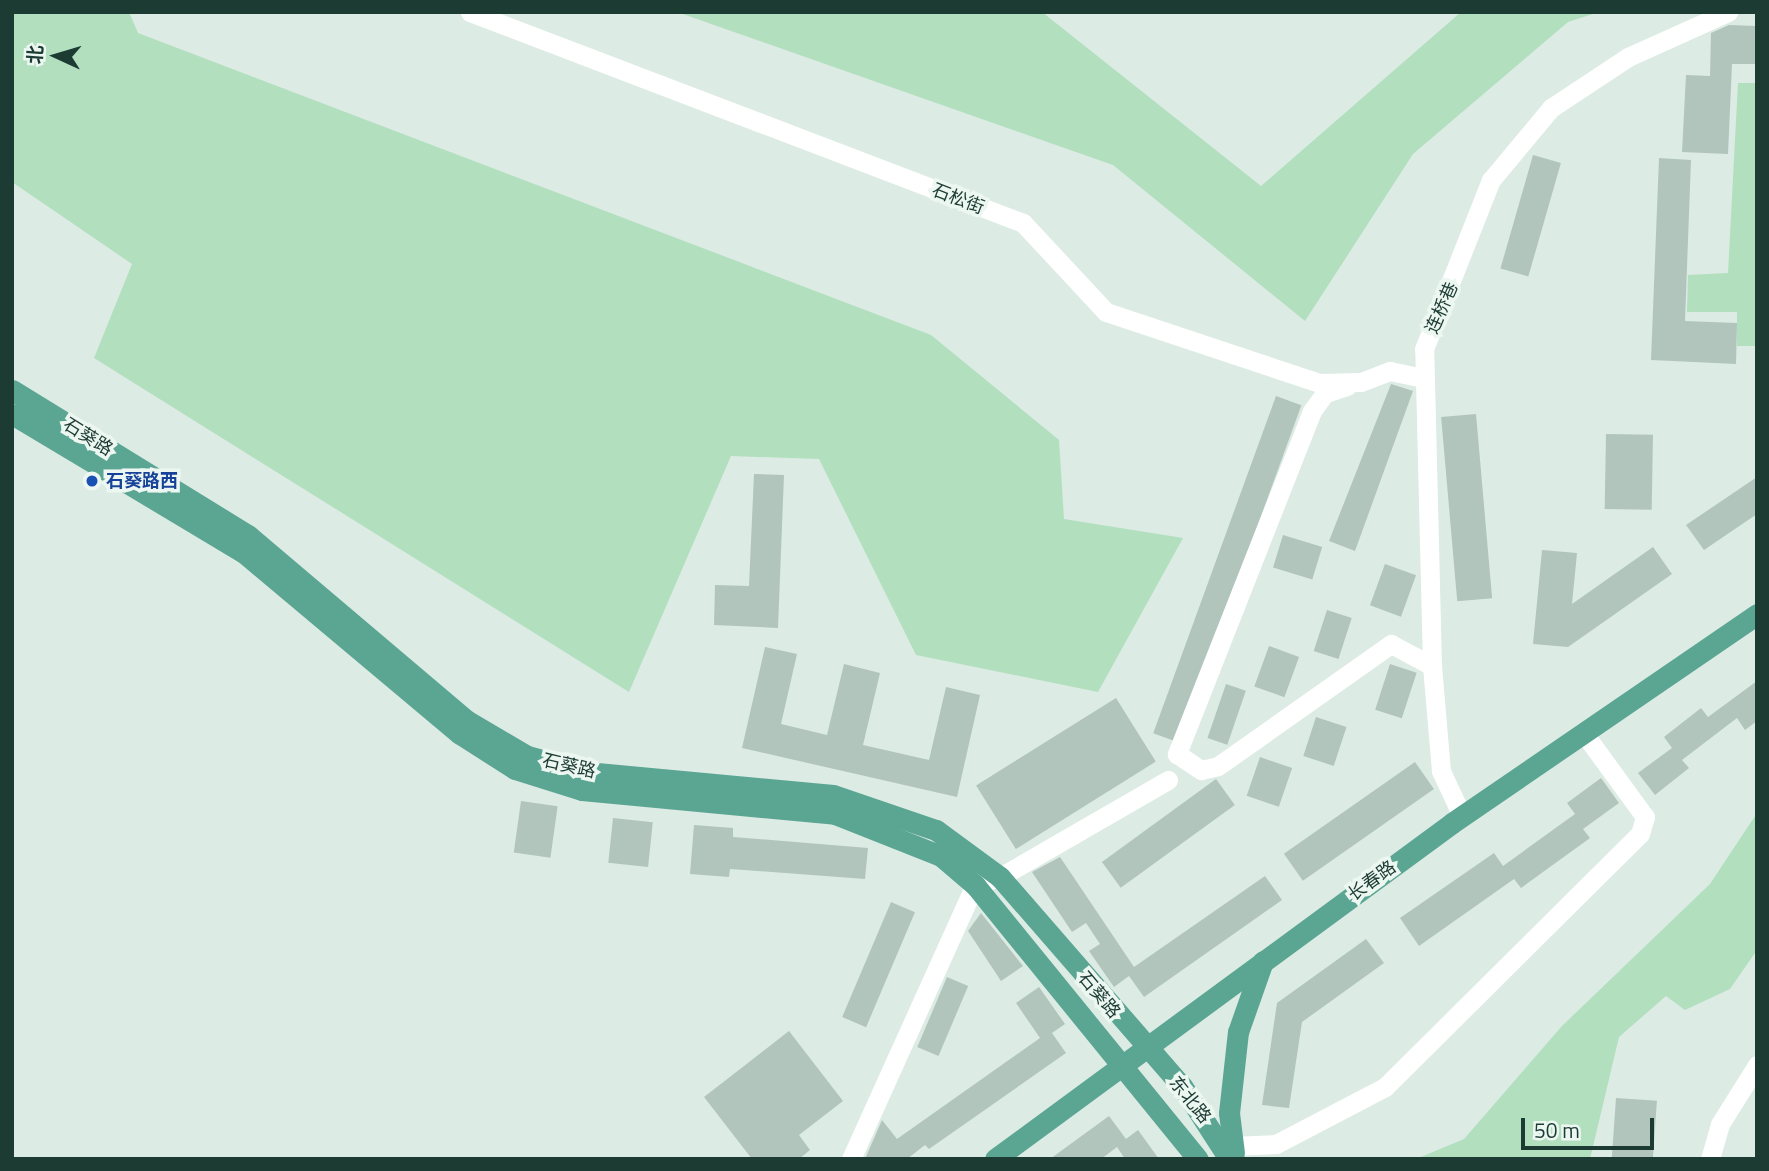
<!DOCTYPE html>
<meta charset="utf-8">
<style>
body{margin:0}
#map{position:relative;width:1769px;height:1171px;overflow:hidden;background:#dcebe4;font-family:"Titillium Web","Noto Sans SC",sans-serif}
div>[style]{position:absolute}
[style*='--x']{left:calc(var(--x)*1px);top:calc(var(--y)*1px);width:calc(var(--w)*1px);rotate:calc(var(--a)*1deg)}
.green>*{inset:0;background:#b2dfbe}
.building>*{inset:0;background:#b1c5bd;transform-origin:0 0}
.minor>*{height:19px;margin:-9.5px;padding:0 9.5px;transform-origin:9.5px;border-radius:9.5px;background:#fff}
.major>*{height:21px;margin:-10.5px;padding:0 10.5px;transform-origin:10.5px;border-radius:10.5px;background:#5ba593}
.dots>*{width:19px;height:19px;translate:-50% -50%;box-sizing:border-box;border:4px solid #edf7f2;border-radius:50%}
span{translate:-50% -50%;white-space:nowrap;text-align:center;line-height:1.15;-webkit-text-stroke:7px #edf7f2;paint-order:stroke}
.street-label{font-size:18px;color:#1c3b33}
.transit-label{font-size:18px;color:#164399;font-weight:700}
.left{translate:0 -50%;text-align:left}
.frame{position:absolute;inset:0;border:14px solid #1c3b33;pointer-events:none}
.north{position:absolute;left:21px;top:21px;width:70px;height:70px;-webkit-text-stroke:5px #edf7f2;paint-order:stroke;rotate:274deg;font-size:19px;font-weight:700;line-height:28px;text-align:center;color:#1c3b33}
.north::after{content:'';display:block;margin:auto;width:24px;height:32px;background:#1c3b33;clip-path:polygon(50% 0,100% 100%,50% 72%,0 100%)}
.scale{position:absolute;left:1521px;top:1118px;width:133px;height:32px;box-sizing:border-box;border:4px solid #1c3b33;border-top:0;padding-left:9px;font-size:21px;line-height:24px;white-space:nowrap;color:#1c3b33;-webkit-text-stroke:5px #edf7f2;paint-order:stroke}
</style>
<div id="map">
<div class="green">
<i style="clip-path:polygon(12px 12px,129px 12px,138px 33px,931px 335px,1059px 440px,1064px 519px,1183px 538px,1098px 692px,916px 655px,819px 459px,731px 456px,629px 692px,94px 358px,132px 264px,12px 182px)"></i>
<i style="clip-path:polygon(677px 12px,1042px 12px,1261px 186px,1461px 12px,1599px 12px,1568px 22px,1413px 154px,1305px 321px,1113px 165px)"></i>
<i style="clip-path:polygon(1738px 83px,1757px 83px,1757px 346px,1737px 346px,1737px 312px,1687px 312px,1688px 275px,1728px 273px)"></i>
<i style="clip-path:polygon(1757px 813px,1757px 950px,1730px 989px,1685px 1010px,1666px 996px,1619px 1037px,1590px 1159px,1416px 1159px,1464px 1139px,1562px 1026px,1710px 884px)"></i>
</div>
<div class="building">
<i style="clip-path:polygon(1729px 25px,1757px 26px,1757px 64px,1732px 64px,1728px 154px,1682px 152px,1686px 75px,1710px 76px,1711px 33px)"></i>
<i style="left:1533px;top:155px;width:29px;height:118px;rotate:16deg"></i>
<i style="clip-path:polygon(1659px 158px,1691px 160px,1685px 321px,1737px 323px,1736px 364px,1651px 360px)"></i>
<i style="clip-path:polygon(1391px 384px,1413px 391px,1355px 551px,1329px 541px)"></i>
<i style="left:1276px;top:396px;width:27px;height:359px;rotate:20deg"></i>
<i style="left:1476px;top:414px;width:185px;height:35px;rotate:85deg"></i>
<i style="left:1606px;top:434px;width:47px;height:75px;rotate:1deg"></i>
<i style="clip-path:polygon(754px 474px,784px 475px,778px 628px,714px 625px,715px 585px,749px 586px)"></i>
<i style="clip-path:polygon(1757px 477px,1757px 514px,1704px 550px,1686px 525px)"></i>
<i style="left:1283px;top:535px;width:41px;height:34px;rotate:17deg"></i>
<i style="clip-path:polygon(1653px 547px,1672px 574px,1568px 647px,1533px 644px,1542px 550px,1577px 553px,1572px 604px)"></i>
<i style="left:1385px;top:564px;width:33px;height:44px;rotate:20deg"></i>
<i style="left:1327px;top:610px;width:26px;height:43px;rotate:18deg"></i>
<i style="left:1269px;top:646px;width:32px;height:43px;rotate:20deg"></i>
<i style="clip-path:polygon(765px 647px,797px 654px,781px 724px,827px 735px,844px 664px,880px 673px,863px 745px,929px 760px,946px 687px,980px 695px,957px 797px,742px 748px)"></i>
<i style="left:1390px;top:664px;width:28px;height:48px;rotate:18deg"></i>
<i style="clip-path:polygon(1757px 681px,1757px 721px,1745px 730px,1737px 718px,1682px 760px,1689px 768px,1655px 795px,1638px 773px,1672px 748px,1664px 737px,1701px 708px,1708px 717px)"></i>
<i style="left:1226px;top:684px;width:21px;height:57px;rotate:19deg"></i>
<i style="left:1116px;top:698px;width:75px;height:165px;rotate:58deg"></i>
<i style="left:1316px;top:717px;width:32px;height:41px;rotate:18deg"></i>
<i style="left:1260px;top:757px;width:34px;height:41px;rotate:19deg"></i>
<i style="left:1415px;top:762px;width:33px;height:160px;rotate:55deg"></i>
<i style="clip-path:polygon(1601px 778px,1619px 803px,1583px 829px,1590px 838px,1521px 888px,1514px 879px,1419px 946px,1400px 918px,1494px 853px,1503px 866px,1575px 814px,1567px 803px)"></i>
<i style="left:1216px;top:779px;width:32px;height:141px;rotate:54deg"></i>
<i style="left:521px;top:801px;width:37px;height:52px;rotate:8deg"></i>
<i style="left:613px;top:818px;width:40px;height:45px;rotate:6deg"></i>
<i style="clip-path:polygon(694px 825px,733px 828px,733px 837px,868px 848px,865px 879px,730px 869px,729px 877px,690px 874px)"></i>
<i style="clip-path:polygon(1060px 857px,1134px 967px,1265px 876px,1282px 900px,1144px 997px,1129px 976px,1114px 987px,1089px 951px,1100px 944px,1086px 923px,1072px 932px,1032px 872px)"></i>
<i style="left:891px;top:902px;width:26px;height:125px;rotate:23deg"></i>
<i style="clip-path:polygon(981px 913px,1023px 966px,1001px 981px,968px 931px)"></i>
<i style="clip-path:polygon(1366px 939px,1384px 963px,1302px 1022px,1289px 1108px,1262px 1105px,1277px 1003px)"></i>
<i style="left:947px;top:977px;width:23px;height:76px;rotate:23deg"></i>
<i style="clip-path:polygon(1039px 987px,1065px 1024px,1052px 1033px,1066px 1053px,929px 1149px,925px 1145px,907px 1159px,865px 1159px,882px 1120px,897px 1139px,1040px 1038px,1016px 1003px)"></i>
<i style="clip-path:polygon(789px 1031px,843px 1101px,799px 1135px,810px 1150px,799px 1159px,752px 1159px,704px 1097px)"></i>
<i style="left:1616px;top:1098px;width:41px;height:61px;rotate:4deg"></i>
<i style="clip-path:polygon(1109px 1116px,1126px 1139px,1138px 1130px,1159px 1159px,1125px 1159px,1117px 1147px,1101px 1159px,1050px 1159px)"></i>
</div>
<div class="minor">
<i style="--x:470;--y:12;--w:592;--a:20.88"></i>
<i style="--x:1023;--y:223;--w:122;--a:47"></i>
<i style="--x:1106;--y:312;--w:225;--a:18.4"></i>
<i style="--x:1319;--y:383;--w:42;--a:-1.4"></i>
<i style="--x:1361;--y:382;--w:31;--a:-21"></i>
<i style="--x:1390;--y:371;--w:35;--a:12"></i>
<i style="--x:1347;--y:386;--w:23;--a:162"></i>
<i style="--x:1325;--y:393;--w:22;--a:126"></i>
<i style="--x:1312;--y:411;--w:369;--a:111.5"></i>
<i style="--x:1177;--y:754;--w:29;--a:34"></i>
<i style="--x:1201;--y:770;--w:17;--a:-13"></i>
<i style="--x:1218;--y:766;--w:212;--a:-35.2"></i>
<i style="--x:1391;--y:644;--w:47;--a:28.2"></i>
<i style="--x:1462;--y:816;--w:50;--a:-115"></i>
<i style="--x:1441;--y:771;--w:105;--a:-94.9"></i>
<i style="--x:1432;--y:666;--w:317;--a:-91.4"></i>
<i style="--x:1424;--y:349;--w:182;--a:-68.4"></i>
<i style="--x:1491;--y:180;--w:94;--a:-50.2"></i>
<i style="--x:1551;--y:108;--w:92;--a:-33.5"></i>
<i style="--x:1628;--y:57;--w:110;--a:-24.2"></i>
<i style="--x:1233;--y:1146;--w:43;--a:-2.7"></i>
<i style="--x:1276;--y:1144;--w:123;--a:-27.6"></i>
<i style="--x:1385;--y:1087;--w:359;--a:-44.8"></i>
<i style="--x:1640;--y:834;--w:18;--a:-74"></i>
<i style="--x:1645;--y:817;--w:105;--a:-126.1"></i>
<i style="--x:851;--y:1159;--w:301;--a:-65.7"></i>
<i style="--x:975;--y:885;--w:26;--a:-18"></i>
<i style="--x:1000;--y:877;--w:194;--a:-30"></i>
<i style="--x:1710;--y:1159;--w:36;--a:-74"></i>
<i style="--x:1720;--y:1124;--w:70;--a:-57.9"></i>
</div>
<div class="major">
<i style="--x:12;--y:390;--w:278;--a:31.6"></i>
<i style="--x:249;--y:536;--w:285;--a:40.3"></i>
<i style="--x:466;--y:720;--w:71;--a:30.5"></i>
<i style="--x:527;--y:756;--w:61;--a:15.2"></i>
<i style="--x:586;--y:772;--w:248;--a:5.3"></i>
<i style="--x:833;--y:795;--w:109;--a:18.8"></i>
<i style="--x:936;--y:830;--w:79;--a:36.3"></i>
<i style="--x:1000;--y:877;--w:277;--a:49"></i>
<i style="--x:1182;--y:1086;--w:87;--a:57.2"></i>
<i style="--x:12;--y:414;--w:269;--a:30.9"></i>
<i style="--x:243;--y:552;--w:283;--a:40"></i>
<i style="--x:460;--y:734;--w:65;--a:32.5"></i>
<i style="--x:515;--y:769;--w:70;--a:17.4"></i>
<i style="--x:582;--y:790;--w:254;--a:5.4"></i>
<i style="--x:835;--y:814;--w:114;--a:21.6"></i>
<i style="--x:941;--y:856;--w:45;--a:40.5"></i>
<i style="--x:975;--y:885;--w:353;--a:50.9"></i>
<i style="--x:1234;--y:1153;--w:40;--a:-97.1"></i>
<i style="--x:1229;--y:1113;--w:81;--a:-83.7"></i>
<i style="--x:1238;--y:1032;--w:75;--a:-70.6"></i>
<i style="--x:995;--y:1159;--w:567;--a:-36.32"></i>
<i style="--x:1452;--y:823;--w:370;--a:-34.4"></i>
</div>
<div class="dots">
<i style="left:92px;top:481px;background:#1a4fb4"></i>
</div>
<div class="street-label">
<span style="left:958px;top:199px;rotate:21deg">石松街</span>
<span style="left:1442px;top:308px;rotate:-66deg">连桥巷</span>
<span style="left:88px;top:437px;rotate:32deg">石葵路</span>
<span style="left:569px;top:766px;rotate:13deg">石葵路</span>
<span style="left:1372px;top:881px;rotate:-36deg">长春路</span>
<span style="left:1099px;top:995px;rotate:50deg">石葵路</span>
<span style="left:1190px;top:1100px;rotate:51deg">东北路</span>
</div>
<div class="transit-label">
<span class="left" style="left:106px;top:481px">石葵路西</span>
</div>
<div class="frame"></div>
<div class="north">北</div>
<div class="scale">50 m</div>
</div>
